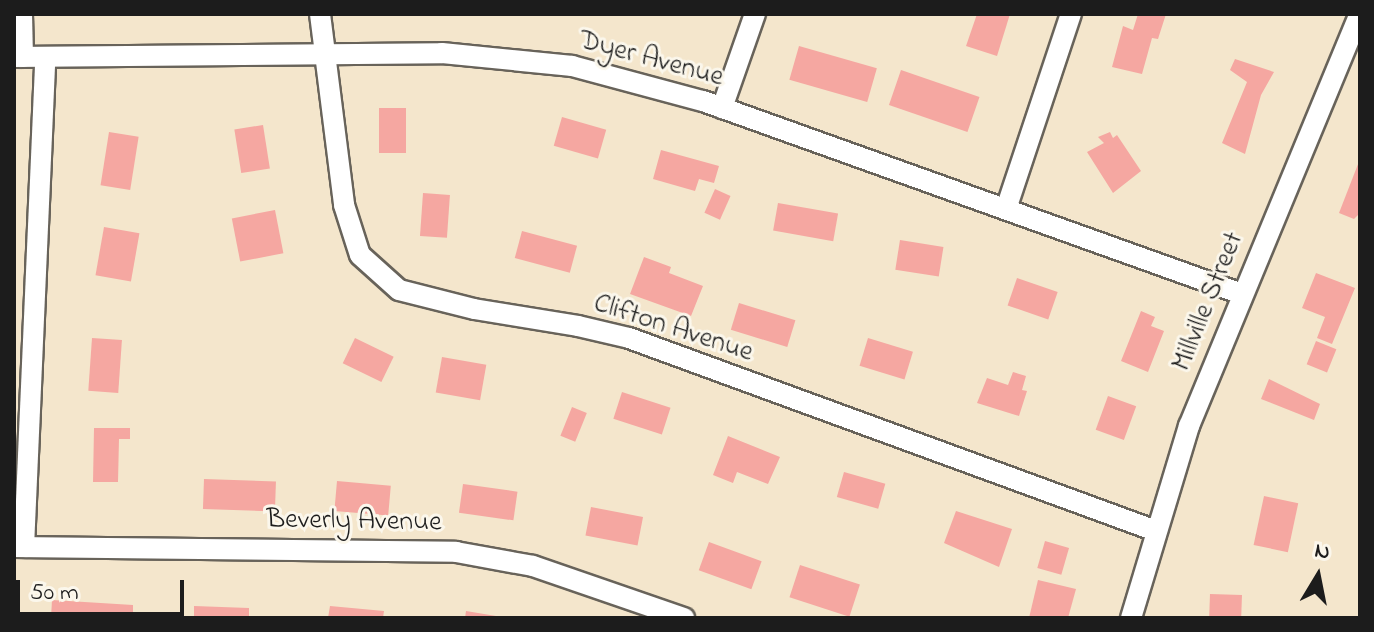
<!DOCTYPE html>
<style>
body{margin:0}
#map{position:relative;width:1374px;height:632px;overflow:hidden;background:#f4e6cc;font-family:"Indie Flower",sans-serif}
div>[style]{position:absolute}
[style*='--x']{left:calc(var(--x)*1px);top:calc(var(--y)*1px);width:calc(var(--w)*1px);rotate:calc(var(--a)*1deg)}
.building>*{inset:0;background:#f5a7a1;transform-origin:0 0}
.roads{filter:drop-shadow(2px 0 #68635a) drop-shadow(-2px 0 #68635a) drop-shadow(0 2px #68635a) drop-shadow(0 -2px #68635a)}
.minor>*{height:20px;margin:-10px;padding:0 10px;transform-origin:10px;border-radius:10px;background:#fff}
span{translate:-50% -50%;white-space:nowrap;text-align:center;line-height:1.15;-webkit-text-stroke:6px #fbf7ec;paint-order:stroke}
.street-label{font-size:28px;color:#1c1c1c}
.frame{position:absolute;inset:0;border:16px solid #1c1c1c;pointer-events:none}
.north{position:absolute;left:1278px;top:536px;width:80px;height:80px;-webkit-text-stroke:6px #fbf7ec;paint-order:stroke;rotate:10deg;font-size:22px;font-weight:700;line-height:32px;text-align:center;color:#1c1c1c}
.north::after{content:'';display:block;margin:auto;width:28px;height:36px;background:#1c1c1c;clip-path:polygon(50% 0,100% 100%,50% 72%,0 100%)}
.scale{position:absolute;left:16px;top:580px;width:168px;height:36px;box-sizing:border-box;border:4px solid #1c1c1c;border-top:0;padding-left:10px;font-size:24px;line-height:28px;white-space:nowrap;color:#1c1c1c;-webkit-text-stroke:6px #fbf7ec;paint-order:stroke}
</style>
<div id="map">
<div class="building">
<i style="clip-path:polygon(977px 14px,1010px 14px,997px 56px,966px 46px)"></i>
<i style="clip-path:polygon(1138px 14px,1166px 14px,1158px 39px,1152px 38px,1142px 74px,1112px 67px,1123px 26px,1133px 30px)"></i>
<i style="left:799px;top:46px;width:81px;height:35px;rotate:16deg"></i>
<i style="clip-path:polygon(1235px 59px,1274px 72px,1261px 95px,1245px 154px,1222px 143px,1247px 82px,1230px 70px)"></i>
<i style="left:901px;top:70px;width:83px;height:37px;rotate:19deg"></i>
<i style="left:406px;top:108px;width:45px;height:27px;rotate:90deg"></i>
<i style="left:562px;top:117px;width:46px;height:30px;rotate:16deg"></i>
<i style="left:263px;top:125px;width:44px;height:29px;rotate:81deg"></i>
<i style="left:109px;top:132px;width:30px;height:54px;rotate:9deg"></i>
<i style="clip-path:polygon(1110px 132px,1113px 138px,1117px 135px,1141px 171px,1113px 193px,1087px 152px,1104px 143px,1098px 137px)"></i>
<i style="clip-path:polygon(661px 150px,719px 166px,714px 183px,699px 179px,695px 191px,653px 179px)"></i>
<i style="clip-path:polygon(1360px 159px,1360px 213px,1354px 219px,1339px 213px)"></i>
<i style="left:715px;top:189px;width:17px;height:26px;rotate:24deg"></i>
<i style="left:423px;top:193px;width:27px;height:43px;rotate:4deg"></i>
<i style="left:778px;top:203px;width:61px;height:28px;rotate:10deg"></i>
<i style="left:275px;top:210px;width:44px;height:44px;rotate:79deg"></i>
<i style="left:104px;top:227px;width:36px;height:49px;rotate:10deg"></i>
<i style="left:522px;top:231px;width:57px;height:28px;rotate:15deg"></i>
<i style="left:900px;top:240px;width:44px;height:30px;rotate:9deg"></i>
<i style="clip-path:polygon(644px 257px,671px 267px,669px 273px,703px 286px,691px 316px,630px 294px)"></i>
<i style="clip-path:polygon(1316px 273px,1355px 288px,1332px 344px,1317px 338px,1325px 317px,1302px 308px)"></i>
<i style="left:1017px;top:278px;width:43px;height:29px;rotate:19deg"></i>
<i style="left:739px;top:303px;width:59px;height:28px;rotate:17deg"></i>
<i style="clip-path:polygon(1141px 311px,1155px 317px,1151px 326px,1164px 331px,1148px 372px,1121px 361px)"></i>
<i style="left:92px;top:338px;width:30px;height:53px;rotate:4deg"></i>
<i style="left:355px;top:338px;width:43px;height:28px;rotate:26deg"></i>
<i style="left:868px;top:338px;width:47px;height:29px;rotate:17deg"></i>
<i style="left:1316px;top:341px;width:22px;height:25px;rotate:22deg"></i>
<i style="left:442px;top:357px;width:45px;height:36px;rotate:10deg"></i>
<i style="clip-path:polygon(1013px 372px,1026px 376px,1022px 390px,1027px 391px,1019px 416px,977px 403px,987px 378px,1008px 385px)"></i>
<i style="clip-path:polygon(1269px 379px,1320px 404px,1314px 420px,1261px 399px)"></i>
<i style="left:622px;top:392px;width:51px;height:28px;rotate:18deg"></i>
<i style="left:1108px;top:396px;width:30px;height:36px;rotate:20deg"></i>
<i style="left:572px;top:407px;width:16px;height:31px;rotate:22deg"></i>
<i style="clip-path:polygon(94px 428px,130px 428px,130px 439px,119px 439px,118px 482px,93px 482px)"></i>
<i style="clip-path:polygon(728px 436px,780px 457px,768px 484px,737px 472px,733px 483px,713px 475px)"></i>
<i style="left:844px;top:472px;width:43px;height:26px;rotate:16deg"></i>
<i style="left:204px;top:479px;width:72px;height:30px;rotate:2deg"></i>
<i style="left:337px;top:481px;width:54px;height:30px;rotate:5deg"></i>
<i style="left:463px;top:484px;width:55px;height:29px;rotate:8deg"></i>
<i style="left:1264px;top:496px;width:35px;height:50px;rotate:12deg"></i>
<i style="left:591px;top:507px;width:53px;height:29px;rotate:11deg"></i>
<i style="clip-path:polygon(956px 511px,1012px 529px,999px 567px,944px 543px)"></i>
<i style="left:1045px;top:541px;width:25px;height:28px;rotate:16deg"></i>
<i style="left:709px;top:542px;width:56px;height:30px;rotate:20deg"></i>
<i style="left:800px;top:565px;width:63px;height:34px;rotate:18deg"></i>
<i style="clip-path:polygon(1038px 580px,1076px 589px,1068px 618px,1029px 618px)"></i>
<i style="left:1210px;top:594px;width:32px;height:24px;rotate:2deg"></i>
<i style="clip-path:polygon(52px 600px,133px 605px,133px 618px,51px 618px)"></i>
<i style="clip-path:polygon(194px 606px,249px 608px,249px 618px,194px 618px)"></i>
<i style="clip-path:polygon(330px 606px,384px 611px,383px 618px,328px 618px)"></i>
<i style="clip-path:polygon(466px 611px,496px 616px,496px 618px,465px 618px)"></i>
</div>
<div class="roads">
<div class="minor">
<i style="--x:22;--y:14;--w:43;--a:88.7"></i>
<i style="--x:320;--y:14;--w:193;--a:82.8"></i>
<i style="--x:344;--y:205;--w:52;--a:72.3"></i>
<i style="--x:360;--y:255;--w:52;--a:41.9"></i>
<i style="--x:399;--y:290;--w:77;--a:14.2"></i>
<i style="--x:474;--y:309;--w:105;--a:9.3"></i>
<i style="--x:578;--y:326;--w:52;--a:13.2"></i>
<i style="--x:629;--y:338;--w:561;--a:20.11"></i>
<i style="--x:14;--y:57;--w:428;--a:-0.5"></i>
<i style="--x:442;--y:53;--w:131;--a:5.7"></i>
<i style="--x:572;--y:66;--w:136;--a:15"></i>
<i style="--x:703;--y:101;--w:573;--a:19.7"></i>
<i style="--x:722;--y:108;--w:100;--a:-70.7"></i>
<i style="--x:1006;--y:209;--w:206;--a:-71.6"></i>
<i style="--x:14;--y:547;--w:442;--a:0.6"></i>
<i style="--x:456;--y:552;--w:78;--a:10.3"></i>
<i style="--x:533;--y:566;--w:160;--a:19"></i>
<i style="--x:24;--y:547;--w:489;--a:-87.5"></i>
<i style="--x:1131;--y:618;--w:201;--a:-73.2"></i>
<i style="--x:1189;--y:426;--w:446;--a:-67.5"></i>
</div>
</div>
<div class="street-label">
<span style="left:651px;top:60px;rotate:15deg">Dyer Avenue</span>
<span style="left:1209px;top:302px;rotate:-68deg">Millville Street</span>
<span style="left:673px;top:329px;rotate:18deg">Clifton Avenue</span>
<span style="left:354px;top:522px;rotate:1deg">Beverly Avenue</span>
</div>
<div class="frame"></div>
<div class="north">N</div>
<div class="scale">50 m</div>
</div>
